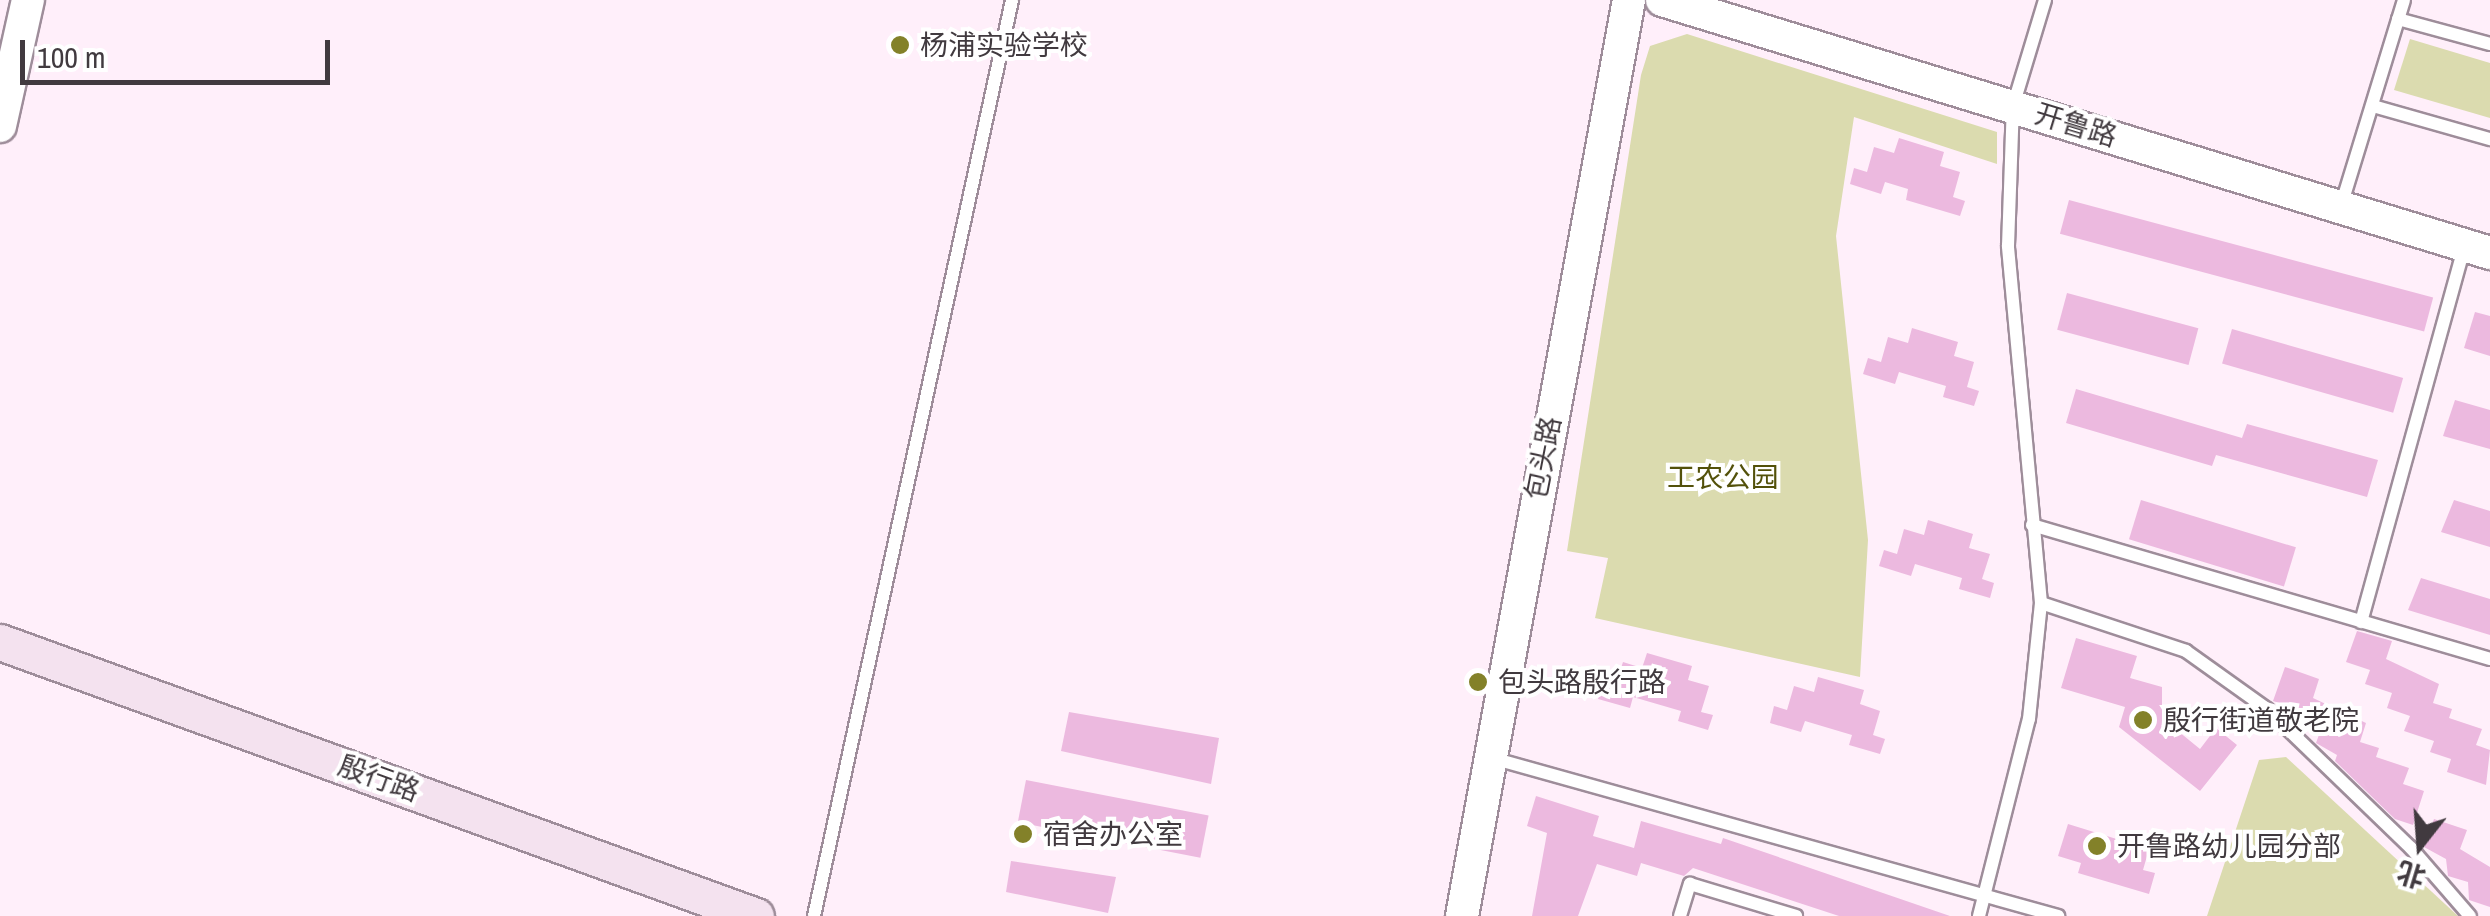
<!DOCTYPE html>
<meta charset="utf-8">
<style>
body{margin:0}
#map{position:relative;width:2490px;height:916px;overflow:hidden;background:#ffeffa;font-family:"Archivo Narrow","Noto Sans SC",sans-serif}
div>[style]{position:absolute}
[style*='--x']{left:calc(var(--x)*1px);top:calc(var(--y)*1px);width:calc(var(--w)*1px);rotate:calc(var(--a)*1deg)}
.green>*{inset:0;background:#dbdbaf}
.building>*{inset:0;background:#ecb9df;transform-origin:0 0}
.roads{filter:drop-shadow(2px 0 #9e8d9a) drop-shadow(-2px 0 #9e8d9a) drop-shadow(0 2px #9e8d9a) drop-shadow(0 -2px #9e8d9a)}
.service>*{height:12px;margin:-6px;padding:0 6px;transform-origin:6px;border-radius:6px;background:#fff}
.tertiary>*{height:32px;margin:-16px;padding:0 16px;transform-origin:16px;border-radius:16px;background:#fff}
.secondary>*{height:35px;margin:-17.5px;padding:0 17.5px;transform-origin:17.5px;border-radius:17.5px;background:#f4e2ef}
.dots>*{width:28px;height:28px;translate:-50% -50%;box-sizing:border-box;border:5px solid #fff;border-radius:50%}
span{translate:-50% -50%;white-space:nowrap;text-align:center;line-height:1.15;-webkit-text-stroke:8px #fff;paint-order:stroke}
.poi-label{font-size:28px;color:#413a3f}
.left{translate:0 -50%;text-align:left}
.street-label{font-size:28px;color:#413a3f}
.park-label{font-size:28px;color:#53510a}
.north{position:absolute;left:2370px;top:796px;width:100px;height:100px;-webkit-text-stroke:8px #fff;paint-order:stroke;rotate:197deg;font-size:28px;font-weight:700;line-height:40px;text-align:center;color:#413a3f}
.north::after{content:'';display:block;margin:auto;width:35px;height:45px;background:#413a3f;clip-path:polygon(50% 0,100% 100%,50% 72%,0 100%)}
.scale{position:absolute;left:20px;top:40px;width:310px;height:45px;box-sizing:border-box;border:5px solid #413a3f;border-top:0;padding-left:12px;font-size:30px;line-height:35px;white-space:nowrap;color:#413a3f;-webkit-text-stroke:8px #fff;paint-order:stroke}
</style>
<div id="map">
<div class="green">
<i style="clip-path:polygon(1687px 34px,1997px 132px,1997px 164px,1854px 117px,1836px 236px,1868px 540px,1860px 677px,1595px 618px,1608px 558px,1567px 551px,1641px 75px,1650px 46px)"></i>
<i style="clip-path:polygon(2410px 39px,2490px 63px,2490px 118px,2394px 90px)"></i>
<i style="clip-path:polygon(2286px 757px,2458px 916px,2207px 916px,2259px 760px)"></i>
</div>
<div class="building">
<i style="clip-path:polygon(1899px 138px,1944px 152px,1940px 166px,1960px 172px,1953px 197px,1965px 201px,1960px 216px,1906px 200px,1908px 189px,1885px 182px,1881px 194px,1850px 184px,1854px 168px,1867px 172px,1874px 147px,1894px 153px)"></i>
<i style="left:2069px;top:200px;width:377px;height:35px;rotate:15deg"></i>
<i style="left:2067px;top:293px;width:136px;height:38px;rotate:15deg"></i>
<i style="clip-path:polygon(2475px 312px,2490px 316px,2490px 356px,2464px 348px)"></i>
<i style="clip-path:polygon(1912px 328px,1958px 342px,1954px 356px,1974px 362px,1967px 387px,1979px 391px,1974px 406px,1943px 397px,1946px 386px,1899px 372px,1895px 384px,1863px 374px,1868px 358px,1881px 362px,1888px 337px,1908px 343px)"></i>
<i style="left:2232px;top:329px;width:178px;height:36px;rotate:16deg"></i>
<i style="clip-path:polygon(2076px 389px,2242px 438px,2247px 424px,2378px 460px,2367px 497px,2216px 455px,2212px 466px,2066px 423px)"></i>
<i style="clip-path:polygon(2455px 400px,2490px 410px,2490px 449px,2443px 436px)"></i>
<i style="left:2141px;top:500px;width:162px;height:41px;rotate:17deg"></i>
<i style="clip-path:polygon(2454px 500px,2490px 511px,2490px 547px,2441px 532px)"></i>
<i style="clip-path:polygon(1928px 520px,1973px 534px,1969px 548px,1990px 554px,1982px 579px,1994px 583px,1990px 598px,1959px 589px,1962px 578px,1915px 564px,1911px 576px,1879px 566px,1884px 550px,1897px 554px,1904px 529px,1924px 535px)"></i>
<i style="clip-path:polygon(2421px 578px,2490px 599px,2490px 635px,2408px 610px)"></i>
<i style="clip-path:polygon(2357px 631px,2392px 641px,2386px 659px,2439px 684px,2433px 703px,2452px 709px,2449px 718px,2482px 729px,2476px 745px,2490px 750px,2486px 785px,2447px 772px,2451px 759px,2430px 752px,2434px 741px,2404px 731px,2410px 716px,2387px 708px,2392px 693px,2365px 684px,2370px 670px,2346px 662px)"></i>
<i style="clip-path:polygon(2076px 638px,2137px 656px,2130px 678px,2162px 687px,2162px 718px,2200px 749px,2216px 728px,2237px 745px,2200px 791px,2119px 727px,2125px 707px,2061px 688px)"></i>
<i style="clip-path:polygon(1647px 653px,1692px 666px,1688px 680px,1709px 686px,1701px 712px,1713px 715px,1708px 730px,1678px 721px,1681px 711px,1633px 697px,1630px 708px,1598px 699px,1603px 682px,1615px 686px,1623px 662px,1642px 668px)"></i>
<i style="clip-path:polygon(2285px 667px,2319px 679px,2313px 698px,2366px 723px,2360px 742px,2379px 748px,2376px 757px,2409px 768px,2403px 784px,2424px 791px,2413px 825px,2395px 819px,2335px 761px,2337px 755px,2316px 743px,2320px 732px,2293px 720px,2297px 709px,2273px 701px)"></i>
<i style="clip-path:polygon(1818px 677px,1864px 690px,1860px 704px,1880px 711px,1873px 735px,1885px 739px,1880px 754px,1849px 745px,1852px 735px,1805px 721px,1801px 732px,1770px 723px,1774px 706px,1787px 710px,1794px 686px,1814px 692px)"></i>
<i style="clip-path:polygon(1069px 712px,1219px 738px,1211px 784px,1061px 751px)"></i>
<i style="left:1026px;top:780px;width:186px;height:43px;rotate:11deg"></i>
<i style="clip-path:polygon(1536px 796px,1599px 816px,1593px 836px,1634px 848px,1641px 821px,1721px 844px,1723px 838px,1950px 916px,1839px 916px,1693px 868px,1684px 876px,1641px 863px,1637px 876px,1597px 864px,1578px 916px,1532px 916px,1547px 833px,1527px 826px)"></i>
<i style="clip-path:polygon(2434px 819px,2467px 830px,2460px 849px,2490px 867px,2490px 907px,2469px 900px,2468px 882px,2448px 876px,2446px 859px,2424px 847px)"></i>
<i style="clip-path:polygon(2068px 824px,2149px 849px,2143px 870px,2155px 873px,2149px 894px,2078px 873px,2081px 863px,2058px 856px)"></i>
<i style="clip-path:polygon(1011px 861px,1116px 877px,1108px 913px,1006px 892px)"></i>
</div>
<div class="roads">
<div class="service">
<i style="--x:2398;--y:19;--w:95;--a:15.2"></i>
<i style="--x:2373;--y:106;--w:122;--a:15.8"></i>
<i style="--x:2341;--y:206;--w:215;--a:-73"></i>
<i style="--x:2032;--y:525;--w:477;--a:16.3"></i>
<i style="--x:2041;--y:603;--w:153;--a:18.3"></i>
<i style="--x:2186;--y:651;--w:100;--a:35.6"></i>
<i style="--x:2267;--y:709;--w:200;--a:44"></i>
<i style="--x:2411;--y:848;--w:90;--a:49.1"></i>
<i style="--x:2361;--y:622;--w:388;--a:-74.6"></i>
<i style="--x:1492;--y:758;--w:588;--a:15.6"></i>
<i style="--x:814;--y:916;--w:937;--a:-77.8"></i>
<i style="--x:1680;--y:916;--w:34;--a:-73"></i>
<i style="--x:1690;--y:884;--w:111;--a:16.8"></i>
<i style="--x:1979;--y:916;--w:203;--a:-75.8"></i>
<i style="--x:2029;--y:719;--w:117;--a:-84.1"></i>
<i style="--x:2041;--y:603;--w:359;--a:-95.3"></i>
<i style="--x:2008;--y:246;--w:140;--a:-88"></i>
<i style="--x:2013;--y:106;--w:111;--a:-73.2"></i>
</div>
<div class="tertiary">
<i style="--x:1662;--y:0;--w:866;--a:16.99"></i>
<i style="--x:0;--y:126;--w:129;--a:-77.5"></i>
<i style="--x:1462;--y:916;--w:931;--a:-79.67"></i>
</div>
<div class="secondary">
<i style="--x:0;--y:642;--w:804;--a:19.92"></i>
</div>
</div>
<div class="dots">
<i style="left:900px;top:45px;background:#838129"></i>
<i style="left:1478px;top:682px;background:#838129"></i>
<i style="left:2143px;top:720px;background:#838129"></i>
<i style="left:1023px;top:834px;background:#838129"></i>
<i style="left:2097px;top:846px;background:#838129"></i>
</div>
<div class="poi-label">
<span class="left" style="left:920px;top:45px">杨浦实验学校</span>
<span class="left" style="left:1498px;top:682px">包头路殷行路</span>
<span class="left" style="left:2163px;top:720px">殷行街道敬老院</span>
<span class="left" style="left:1043px;top:834px">宿舍办公室</span>
<span class="left" style="left:2117px;top:846px">开鲁路幼儿园分部</span>
</div>
<div class="street-label">
<span style="left:2076px;top:125px;rotate:17deg">开鲁路</span>
<span style="left:1543px;top:458px;rotate:-79deg">包头路</span>
<span style="left:379px;top:778px;rotate:20deg">殷行路</span>
</div>
<div class="park-label">
<span style="left:1723px;top:477px">工农公园</span>
</div>
<div class="north">北</div>
<div class="scale">100 m</div>
</div>
